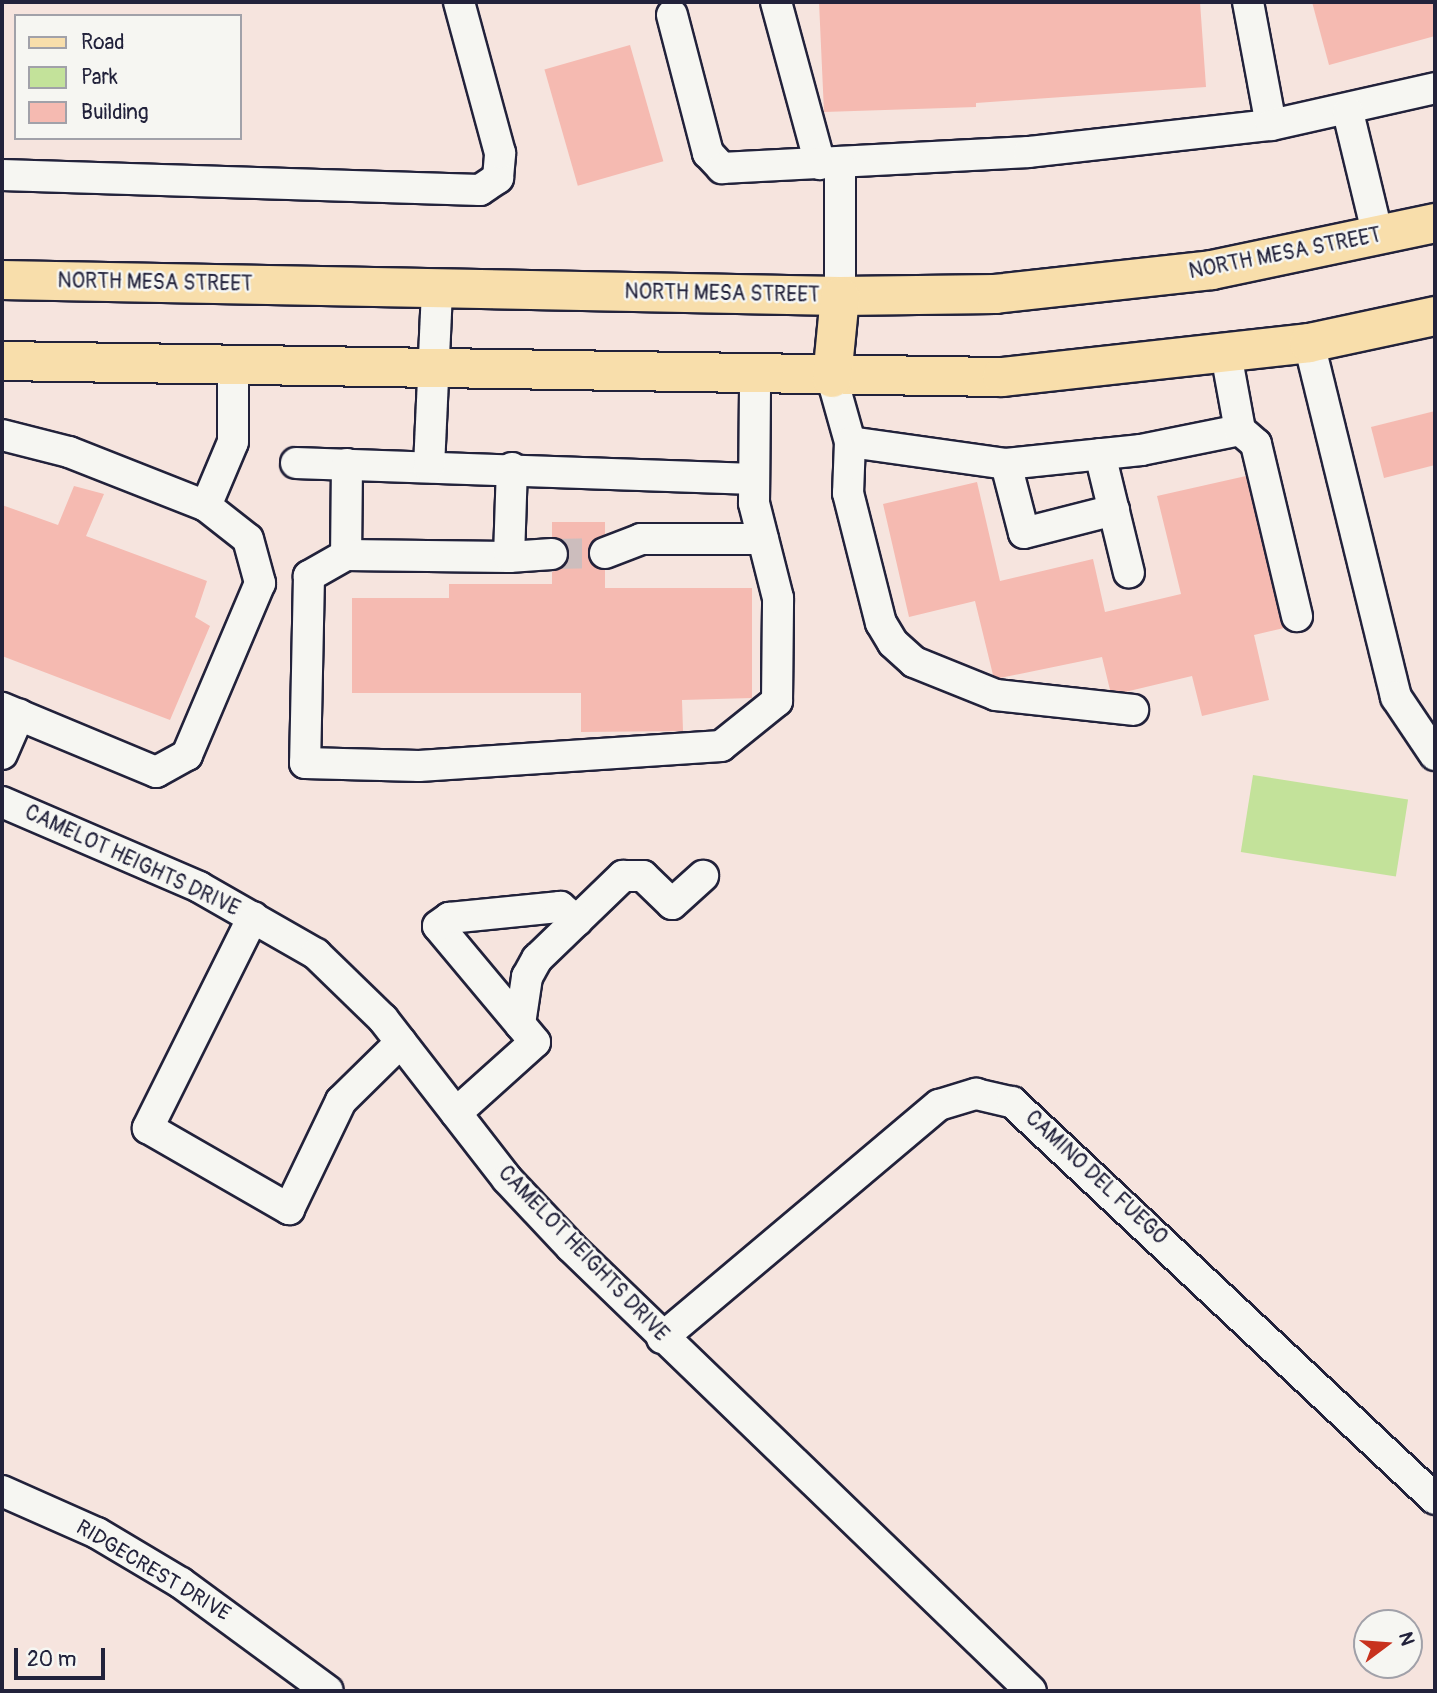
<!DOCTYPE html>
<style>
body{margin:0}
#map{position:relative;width:1437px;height:1693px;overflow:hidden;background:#f6e4de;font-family:Pangolin,sans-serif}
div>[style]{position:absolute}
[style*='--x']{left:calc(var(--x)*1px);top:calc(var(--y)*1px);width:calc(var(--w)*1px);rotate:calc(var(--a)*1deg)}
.green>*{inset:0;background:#c3e29a;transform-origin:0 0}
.building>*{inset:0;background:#f5bab1;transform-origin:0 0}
.minor-tunnel>*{height:30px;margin-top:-15px;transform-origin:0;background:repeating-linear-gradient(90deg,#ccbdbd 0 30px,transparent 0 45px)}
.roads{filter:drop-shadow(2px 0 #22223b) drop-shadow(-2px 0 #22223b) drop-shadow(0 2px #22223b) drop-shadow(0 -2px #22223b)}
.minor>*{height:30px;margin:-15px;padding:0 15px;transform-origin:15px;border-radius:15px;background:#f6f6f2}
.major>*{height:38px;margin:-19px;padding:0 19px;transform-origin:19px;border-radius:19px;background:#f8deab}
span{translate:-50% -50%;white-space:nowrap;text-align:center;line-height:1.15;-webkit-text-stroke:5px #f6f6f2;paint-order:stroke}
.street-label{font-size:21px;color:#22223b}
.frame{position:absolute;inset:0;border:4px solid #22223b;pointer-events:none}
.legend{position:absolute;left:14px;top:14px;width:228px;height:126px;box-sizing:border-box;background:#f6f6f2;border:2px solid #a1a1a9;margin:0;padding:9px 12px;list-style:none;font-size:21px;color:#22223b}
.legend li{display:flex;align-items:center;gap:14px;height:35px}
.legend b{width:35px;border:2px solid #a1a1a9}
.north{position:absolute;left:1353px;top:1609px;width:70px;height:70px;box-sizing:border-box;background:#f6f6f2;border:2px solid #a1a1a9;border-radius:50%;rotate:74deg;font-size:19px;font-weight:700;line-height:28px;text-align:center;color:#22223b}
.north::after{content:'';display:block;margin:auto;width:24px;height:32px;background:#c8321e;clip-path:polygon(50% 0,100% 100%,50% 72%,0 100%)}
.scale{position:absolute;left:14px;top:1648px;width:91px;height:32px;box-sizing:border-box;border:4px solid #22223b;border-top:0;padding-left:9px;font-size:21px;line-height:24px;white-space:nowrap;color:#22223b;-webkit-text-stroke:5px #f6f6f2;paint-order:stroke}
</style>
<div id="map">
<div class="green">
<i style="left:1253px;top:775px;width:157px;height:78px;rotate:9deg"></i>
</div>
<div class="building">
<i style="clip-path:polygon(819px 2px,1200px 2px,1206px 87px,976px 103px,976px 107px,824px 112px)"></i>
<i style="clip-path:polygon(1312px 2px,1435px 2px,1435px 36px,1329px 65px)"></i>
<i style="left:630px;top:45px;width:121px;height:89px;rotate:74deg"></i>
<i style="clip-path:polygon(1435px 411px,1435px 465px,1384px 478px,1371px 427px)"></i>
<i style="clip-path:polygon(1246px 476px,1284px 628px,1254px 635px,1269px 700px,1202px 716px,1192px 676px,1125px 692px,1110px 690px,1102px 657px,1000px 678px,993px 675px,975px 601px,909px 617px,883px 504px,977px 482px,1000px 581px,1093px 559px,1105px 612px,1181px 594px,1157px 496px)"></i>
<i style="clip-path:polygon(74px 486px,104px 494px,86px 536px,207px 581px,195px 617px,210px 626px,170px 720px,2px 656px,2px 505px,58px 525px)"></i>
<i style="clip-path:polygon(552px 522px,605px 522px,605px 534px,588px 551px,594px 566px,605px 570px,605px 588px,752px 588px,752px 698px,682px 700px,683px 731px,581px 732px,581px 693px,352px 693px,352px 598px,449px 598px,449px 584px,552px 584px,552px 572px,562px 568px,569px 553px,566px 544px,552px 537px)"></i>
</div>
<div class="minor-tunnel">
<i style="--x:552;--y:554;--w:53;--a:-1.1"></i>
</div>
<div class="roads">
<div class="minor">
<i style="--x:776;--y:2;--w:168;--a:74.8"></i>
<i style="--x:1248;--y:2;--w:125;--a:79.4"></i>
<i style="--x:672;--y:15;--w:143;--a:75.4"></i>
<i style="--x:708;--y:153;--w:21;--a:47"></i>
<i style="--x:722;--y:168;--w:307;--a:-3"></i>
<i style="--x:1029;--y:152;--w:244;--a:-6.4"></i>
<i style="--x:1271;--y:125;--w:168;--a:-12.7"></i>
<i style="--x:1348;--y:112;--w:128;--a:76.4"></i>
<i style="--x:840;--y:164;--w:132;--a:90"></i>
<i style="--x:2;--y:175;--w:478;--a:1.8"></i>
<i style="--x:480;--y:190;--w:22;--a:-34"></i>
<i style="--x:498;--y:178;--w:25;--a:-85"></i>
<i style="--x:500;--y:153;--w:156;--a:-105.2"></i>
<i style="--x:1309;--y:343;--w:365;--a:76.2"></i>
<i style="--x:1396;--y:697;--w:70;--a:56.1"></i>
<i style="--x:832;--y:378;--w:66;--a:74.3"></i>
<i style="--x:850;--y:442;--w:158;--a:8"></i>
<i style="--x:1006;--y:464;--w:136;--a:-5.9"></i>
<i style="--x:1141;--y:450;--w:101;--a:-11.4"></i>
<i style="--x:1240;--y:430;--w:77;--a:-100.4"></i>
<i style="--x:1240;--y:430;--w:21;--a:41"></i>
<i style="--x:1256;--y:444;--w:177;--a:76.6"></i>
<i style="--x:2;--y:435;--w:69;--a:14.2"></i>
<i style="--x:69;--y:452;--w:147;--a:21.5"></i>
<i style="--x:206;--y:506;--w:53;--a:38.2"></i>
<i style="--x:248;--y:539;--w:46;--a:74.7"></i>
<i style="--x:260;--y:583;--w:187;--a:113"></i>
<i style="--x:187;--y:755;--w:35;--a:151"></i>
<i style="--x:156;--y:772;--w:167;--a:-157.4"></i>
<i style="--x:850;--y:442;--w:51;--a:92.2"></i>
<i style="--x:848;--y:493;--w:134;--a:75.8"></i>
<i style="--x:881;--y:623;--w:23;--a:59"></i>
<i style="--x:893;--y:643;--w:28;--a:42"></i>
<i style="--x:914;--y:662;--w:88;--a:21.9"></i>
<i style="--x:996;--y:695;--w:138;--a:6.2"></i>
<i style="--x:1100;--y:454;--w:122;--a:76.3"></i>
<i style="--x:296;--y:463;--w:458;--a:2"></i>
<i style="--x:347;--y:464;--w:91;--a:90.6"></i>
<i style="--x:346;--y:555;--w:43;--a:150.4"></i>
<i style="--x:309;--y:576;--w:187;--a:91.2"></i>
<i style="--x:305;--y:763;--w:114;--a:1.5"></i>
<i style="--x:419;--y:766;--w:303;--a:-3.8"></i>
<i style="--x:721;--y:746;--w:72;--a:-38.8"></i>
<i style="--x:777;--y:701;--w:103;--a:-89.4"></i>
<i style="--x:778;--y:598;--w:98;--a:-104.2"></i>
<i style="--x:754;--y:503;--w:127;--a:-89.5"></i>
<i style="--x:1006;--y:464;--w:71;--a:75.4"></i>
<i style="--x:1024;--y:533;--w:93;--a:-14.3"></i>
<i style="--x:429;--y:467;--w:179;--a:-87.4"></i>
<i style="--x:206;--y:506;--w:69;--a:-67.1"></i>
<i style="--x:233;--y:442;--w:77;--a:-90"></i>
<i style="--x:605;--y:553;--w:39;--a:-21"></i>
<i style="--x:641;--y:539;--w:122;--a:0"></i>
<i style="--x:346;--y:555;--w:163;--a:0.7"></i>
<i style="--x:509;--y:557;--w:89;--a:-88.1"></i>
<i style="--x:509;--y:557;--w:43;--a:-4"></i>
<i style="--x:2;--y:754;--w:43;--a:-66.4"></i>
<i style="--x:2;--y:802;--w:215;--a:23.3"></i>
<i style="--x:199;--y:887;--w:135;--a:29.8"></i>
<i style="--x:316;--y:954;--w:93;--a:44.1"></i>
<i style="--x:383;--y:1019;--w:202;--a:52.2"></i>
<i style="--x:507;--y:1179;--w:93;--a:46.7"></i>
<i style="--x:571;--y:1247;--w:639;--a:43.99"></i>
<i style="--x:253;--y:917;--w:236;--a:116.5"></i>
<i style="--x:148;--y:1128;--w:163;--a:29.9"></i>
<i style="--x:289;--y:1209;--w:120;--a:-64.3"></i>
<i style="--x:341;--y:1101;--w:84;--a:-44.5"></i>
<i style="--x:520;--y:1024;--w:48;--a:-81.5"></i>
<i style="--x:527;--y:977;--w:21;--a:-61"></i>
<i style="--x:537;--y:959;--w:120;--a:-44"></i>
<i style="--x:623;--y:876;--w:20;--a:0"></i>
<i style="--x:643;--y:876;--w:40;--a:44"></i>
<i style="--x:672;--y:904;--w:42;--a:-42.1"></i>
<i style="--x:456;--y:1113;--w:106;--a:-41.9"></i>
<i style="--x:535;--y:1042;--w:151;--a:-129.9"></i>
<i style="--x:438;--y:926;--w:14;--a:-36"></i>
<i style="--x:449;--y:918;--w:112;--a:-5.7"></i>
<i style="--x:560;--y:907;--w:22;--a:39"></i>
<i style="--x:662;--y:1338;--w:362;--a:-40.1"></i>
<i style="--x:939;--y:1105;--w:39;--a:-17"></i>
<i style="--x:976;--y:1094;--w:37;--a:13"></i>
<i style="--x:1012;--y:1102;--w:580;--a:43.18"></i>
<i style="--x:2;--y:1491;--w:104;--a:23.9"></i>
<i style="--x:97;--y:1533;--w:98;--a:30.8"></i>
<i style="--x:181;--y:1583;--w:182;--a:36.3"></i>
</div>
<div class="major">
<i style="--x:2;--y:280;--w:838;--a:1.09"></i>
<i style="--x:840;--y:296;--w:155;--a:-0.7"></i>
<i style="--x:995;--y:294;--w:218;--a:-6.3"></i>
<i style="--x:1212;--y:270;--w:228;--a:-11.9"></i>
<i style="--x:2;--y:361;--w:1000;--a:0.92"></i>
<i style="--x:1002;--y:377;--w:309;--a:-6.3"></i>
<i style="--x:1309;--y:343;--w:129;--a:-12.1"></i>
<i style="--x:832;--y:378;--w:82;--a:-84.4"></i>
</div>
</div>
<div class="street-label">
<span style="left:1285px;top:254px;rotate:-11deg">NORTH MESA STREET</span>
<span style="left:155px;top:283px;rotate:1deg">NORTH MESA STREET</span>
<span style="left:722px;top:294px;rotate:1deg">NORTH MESA STREET</span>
<span style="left:132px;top:861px;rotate:25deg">CAMELOT HEIGHTS DRIVE</span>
<span style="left:1096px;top:1178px;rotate:43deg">CAMINO DEL FUEGO</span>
<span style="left:583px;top:1254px;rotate:46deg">CAMELOT HEIGHTS DRIVE</span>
<span style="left:153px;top:1571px;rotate:31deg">RIDGECREST DRIVE</span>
</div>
<div class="frame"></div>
<ul class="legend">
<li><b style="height:9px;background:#f8deab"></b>Road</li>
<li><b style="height:19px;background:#c3e29a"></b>Park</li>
<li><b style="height:19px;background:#f5bab1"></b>Building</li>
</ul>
<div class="north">N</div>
<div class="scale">20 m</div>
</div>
